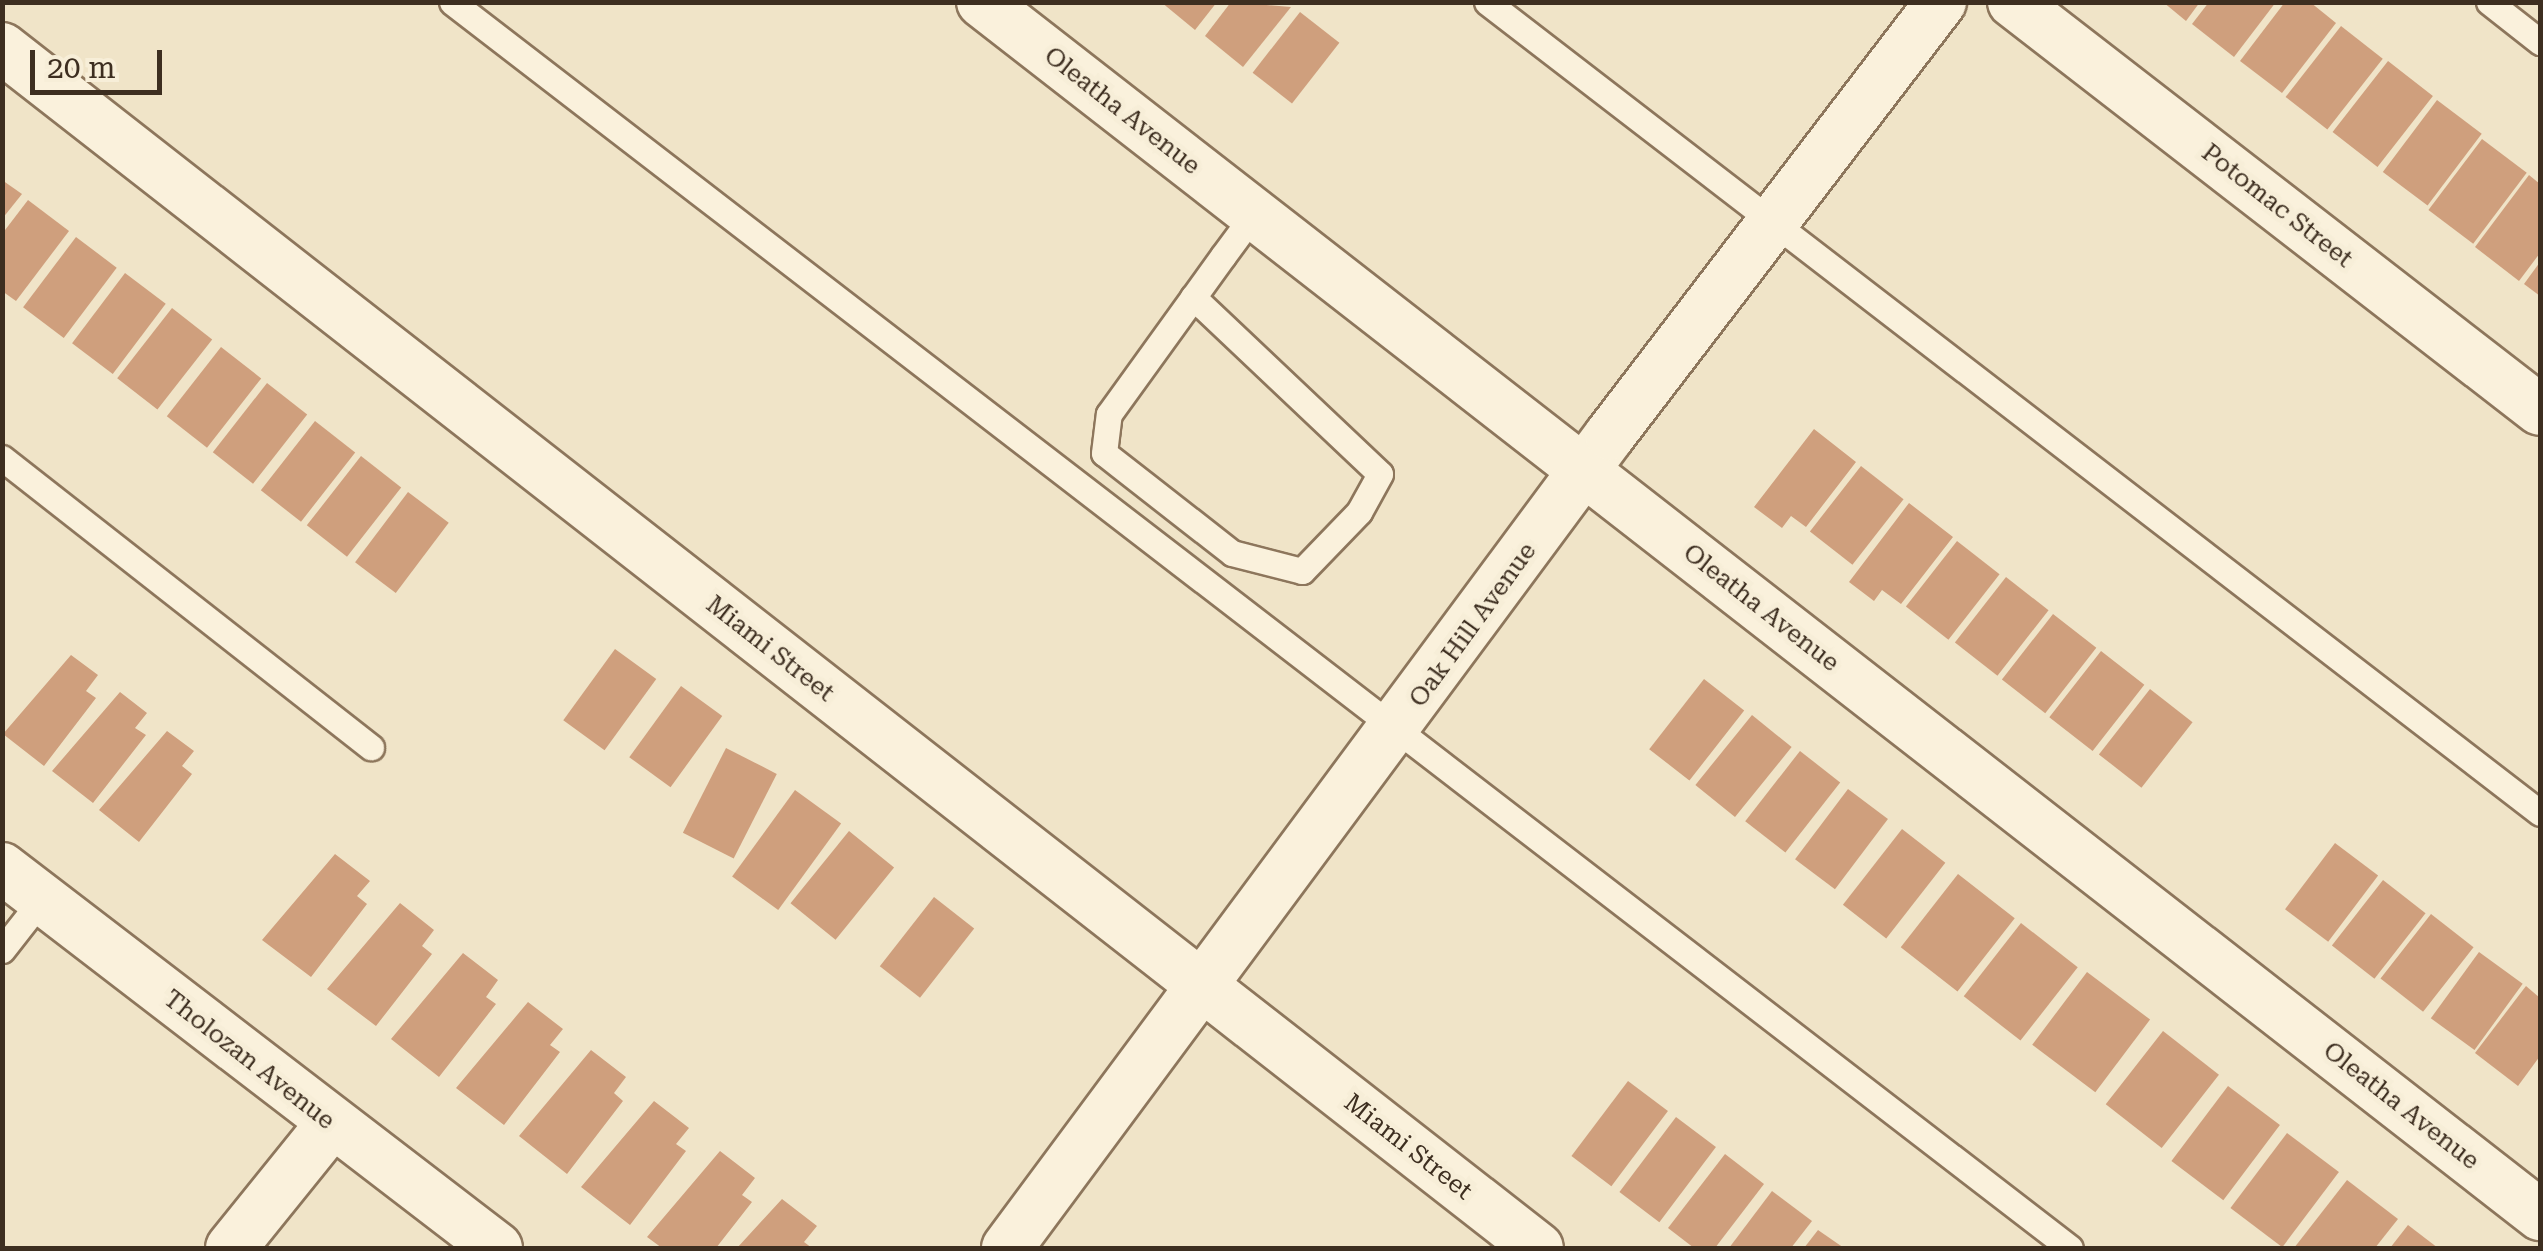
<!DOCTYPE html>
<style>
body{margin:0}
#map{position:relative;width:2543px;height:1251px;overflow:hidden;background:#f0e4c8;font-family:"Roboto Serif",serif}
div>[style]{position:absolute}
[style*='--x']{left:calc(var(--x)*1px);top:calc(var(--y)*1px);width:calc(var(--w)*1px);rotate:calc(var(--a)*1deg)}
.building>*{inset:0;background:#cf9f7d;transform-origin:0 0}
.roads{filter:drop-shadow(2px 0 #8d765c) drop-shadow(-2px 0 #8d765c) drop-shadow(0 2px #8d765c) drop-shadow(0 -2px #8d765c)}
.lane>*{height:25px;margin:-12.5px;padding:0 12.5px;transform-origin:12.5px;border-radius:12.5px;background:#faf1dc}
.street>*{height:50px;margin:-25px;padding:0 25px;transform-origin:25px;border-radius:25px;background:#faf1dc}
span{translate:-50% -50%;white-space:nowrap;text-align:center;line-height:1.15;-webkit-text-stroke:10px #f7eed8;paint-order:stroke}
.street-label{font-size:25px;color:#3d2e20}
.frame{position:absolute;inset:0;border:5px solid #3d2e20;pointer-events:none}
.scale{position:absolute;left:30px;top:50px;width:132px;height:45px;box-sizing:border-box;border:5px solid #3d2e20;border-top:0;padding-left:12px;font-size:30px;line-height:35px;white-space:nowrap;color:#3d2e20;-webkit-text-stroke:8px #f7eed8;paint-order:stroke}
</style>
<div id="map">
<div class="building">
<i style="clip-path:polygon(1161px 2px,1217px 2px,1195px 30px)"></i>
<i style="clip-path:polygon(1231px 2px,1291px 7px,1243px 67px,1205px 36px)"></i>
<i style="clip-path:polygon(2163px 2px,2200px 2px,2186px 21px)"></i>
<i style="clip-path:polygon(2209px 2px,2276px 2px,2234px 57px,2192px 24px)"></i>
<i style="clip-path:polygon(2285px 2px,2310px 2px,2336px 23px,2282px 93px,2240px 61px)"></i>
<i style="left:1300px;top:12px;width:50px;height:77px;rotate:38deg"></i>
<i style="left:2341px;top:26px;width:53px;height:90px;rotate:38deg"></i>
<i style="left:2388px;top:61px;width:57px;height:90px;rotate:38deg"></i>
<i style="left:2437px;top:100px;width:56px;height:90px;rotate:37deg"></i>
<i style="left:2482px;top:139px;width:56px;height:89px;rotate:37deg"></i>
<i style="clip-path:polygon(2529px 175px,2540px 184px,2540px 253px,2519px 281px,2475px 247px)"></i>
<i style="clip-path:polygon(2px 180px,22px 194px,2px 219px)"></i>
<i style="clip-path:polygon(28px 200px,69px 231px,16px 301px,2px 291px,2px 234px)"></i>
<i style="left:76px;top:237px;width:51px;height:88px;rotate:37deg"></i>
<i style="clip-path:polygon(2540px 262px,2540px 296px,2524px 284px)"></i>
<i style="left:125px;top:273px;width:51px;height:88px;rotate:37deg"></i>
<i style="left:172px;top:308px;width:51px;height:89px;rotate:38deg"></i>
<i style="left:221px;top:347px;width:51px;height:88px;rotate:38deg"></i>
<i style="left:267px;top:383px;width:51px;height:88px;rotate:38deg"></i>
<i style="left:315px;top:421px;width:51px;height:88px;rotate:38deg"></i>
<i style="clip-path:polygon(1814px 429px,1856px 462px,1806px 527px,1791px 516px,1782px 528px,1754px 507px)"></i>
<i style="left:361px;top:456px;width:51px;height:88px;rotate:38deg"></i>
<i style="left:1861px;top:466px;width:54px;height:83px;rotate:38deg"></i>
<i style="left:408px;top:492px;width:51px;height:88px;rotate:37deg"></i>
<i style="clip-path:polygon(1909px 503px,1953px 537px,1901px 604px,1882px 590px,1874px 601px,1849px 582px)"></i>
<i style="left:1957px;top:541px;width:54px;height:83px;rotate:38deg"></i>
<i style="left:2006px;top:577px;width:54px;height:83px;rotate:38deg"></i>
<i style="left:2053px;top:614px;width:55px;height:83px;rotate:38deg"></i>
<i style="left:615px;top:649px;width:51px;height:88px;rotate:36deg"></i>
<i style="left:2101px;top:651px;width:55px;height:84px;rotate:38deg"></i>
<i style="clip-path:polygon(71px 655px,98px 675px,86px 691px,96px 698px,44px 766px,3px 734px)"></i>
<i style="left:1704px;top:679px;width:51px;height:89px;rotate:38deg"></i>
<i style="left:681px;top:686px;width:51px;height:88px;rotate:36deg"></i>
<i style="left:2150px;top:689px;width:54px;height:83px;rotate:38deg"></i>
<i style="clip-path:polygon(120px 692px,147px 713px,135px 728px,146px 735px,93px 803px,52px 771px)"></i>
<i style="left:1752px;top:715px;width:51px;height:90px;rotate:39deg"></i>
<i style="clip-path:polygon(167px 731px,194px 751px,182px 766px,192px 774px,139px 842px,99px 810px)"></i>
<i style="left:726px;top:748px;width:57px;height:95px;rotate:27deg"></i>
<i style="left:1800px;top:751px;width:51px;height:89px;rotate:38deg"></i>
<i style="left:1848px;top:789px;width:50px;height:88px;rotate:37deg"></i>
<i style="left:795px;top:790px;width:57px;height:107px;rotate:36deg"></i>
<i style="left:1902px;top:829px;width:55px;height:96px;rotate:38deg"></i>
<i style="left:849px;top:831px;width:58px;height:93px;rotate:39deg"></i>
<i style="left:2335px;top:843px;width:54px;height:83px;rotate:37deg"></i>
<i style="clip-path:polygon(335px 854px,370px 881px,357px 896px,367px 904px,311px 977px,262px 940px)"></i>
<i style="left:1958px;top:874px;width:72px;height:93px;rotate:38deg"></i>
<i style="left:2383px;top:880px;width:54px;height:83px;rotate:38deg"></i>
<i style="left:934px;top:897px;width:51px;height:88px;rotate:38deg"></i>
<i style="clip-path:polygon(400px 903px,434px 930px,422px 946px,432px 954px,376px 1026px,327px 989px)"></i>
<i style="left:2431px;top:914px;width:54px;height:82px;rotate:38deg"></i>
<i style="left:2021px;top:923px;width:72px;height:93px;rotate:38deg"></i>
<i style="left:2479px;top:952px;width:54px;height:82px;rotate:36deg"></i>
<i style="clip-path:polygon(463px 953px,498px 980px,486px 997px,496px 1004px,439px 1077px,391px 1039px)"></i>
<i style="left:2087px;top:972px;width:79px;height:91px;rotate:37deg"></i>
<i style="clip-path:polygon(2526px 986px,2540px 998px,2540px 1056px,2518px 1086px,2475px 1053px)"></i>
<i style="clip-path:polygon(528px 1002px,563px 1029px,550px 1045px,560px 1052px,504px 1125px,456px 1088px)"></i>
<i style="left:2163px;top:1031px;width:71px;height:93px;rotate:38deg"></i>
<i style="clip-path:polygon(591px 1050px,626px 1077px,614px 1093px,623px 1101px,567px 1174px,519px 1136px)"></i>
<i style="left:1628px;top:1081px;width:50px;height:94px;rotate:37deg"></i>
<i style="left:2228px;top:1086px;width:65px;height:94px;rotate:37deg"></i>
<i style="clip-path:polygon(654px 1101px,689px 1128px,676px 1144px,686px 1151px,630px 1225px,581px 1187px)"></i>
<i style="left:1676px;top:1117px;width:50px;height:94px;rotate:37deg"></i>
<i style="left:2287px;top:1133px;width:65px;height:94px;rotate:37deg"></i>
<i style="clip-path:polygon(720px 1151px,755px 1178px,742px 1195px,752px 1202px,716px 1248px,662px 1248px,647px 1237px)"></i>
<i style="clip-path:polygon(1725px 1154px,1764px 1184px,1715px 1248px,1694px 1248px,1668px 1228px)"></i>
<i style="clip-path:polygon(2347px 1180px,2398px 1219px,2375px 1248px,2294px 1248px)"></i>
<i style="clip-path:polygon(1772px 1191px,1812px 1221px,1791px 1248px,1729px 1248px)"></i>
<i style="clip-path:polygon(782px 1199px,817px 1226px,804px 1242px,812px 1248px,737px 1248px)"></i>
<i style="clip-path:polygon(2408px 1225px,2438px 1248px,2390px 1248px)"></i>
<i style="clip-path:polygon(1818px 1230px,1844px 1248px,1804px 1248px)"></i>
</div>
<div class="roads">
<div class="lane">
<i style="--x:452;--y:2;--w:2042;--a:37.6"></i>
<i style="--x:1487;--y:2;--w:1329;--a:37.6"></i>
<i style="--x:2489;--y:2;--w:65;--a:38.1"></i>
<i style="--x:1193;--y:297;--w:257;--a:43.4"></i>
<i style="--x:1380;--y:474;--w:43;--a:118.9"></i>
<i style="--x:1359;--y:512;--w:82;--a:134"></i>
<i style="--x:1302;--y:571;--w:72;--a:-165.6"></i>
<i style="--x:1232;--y:553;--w:162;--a:-142"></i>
<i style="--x:1104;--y:453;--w:39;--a:-83"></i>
<i style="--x:1109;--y:414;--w:195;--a:-54.2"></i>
<i style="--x:1223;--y:256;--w:52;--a:-53.6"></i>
<i style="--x:2;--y:458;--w:469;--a:38.1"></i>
<i style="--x:2;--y:950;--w:65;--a:-51.9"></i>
</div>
<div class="street">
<i style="--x:982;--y:2;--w:1975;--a:37.9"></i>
<i style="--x:2013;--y:2;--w:666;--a:37.75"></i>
<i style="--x:2;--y:48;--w:1949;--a:38"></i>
<i style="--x:2;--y:868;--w:624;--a:37.51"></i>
<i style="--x:231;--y:1248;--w:159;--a:-51.1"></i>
<i style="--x:1007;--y:1248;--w:1012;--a:-53.44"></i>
<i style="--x:1610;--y:435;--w:545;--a:-52.6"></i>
</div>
</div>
<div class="street-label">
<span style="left:1122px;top:111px;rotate:38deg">Oleatha Avenue</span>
<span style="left:2277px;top:206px;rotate:38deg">Potomac Street</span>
<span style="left:1761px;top:608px;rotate:38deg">Oleatha Avenue</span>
<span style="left:1473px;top:625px;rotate:-54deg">Oak Hill Avenue</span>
<span style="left:770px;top:649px;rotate:38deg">Miami Street</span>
<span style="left:249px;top:1060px;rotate:38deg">Tholozan Avenue</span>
<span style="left:2401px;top:1106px;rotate:38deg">Oleatha Avenue</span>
<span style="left:1408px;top:1147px;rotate:38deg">Miami Street</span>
</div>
<div class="frame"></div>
<div class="scale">20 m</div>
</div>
